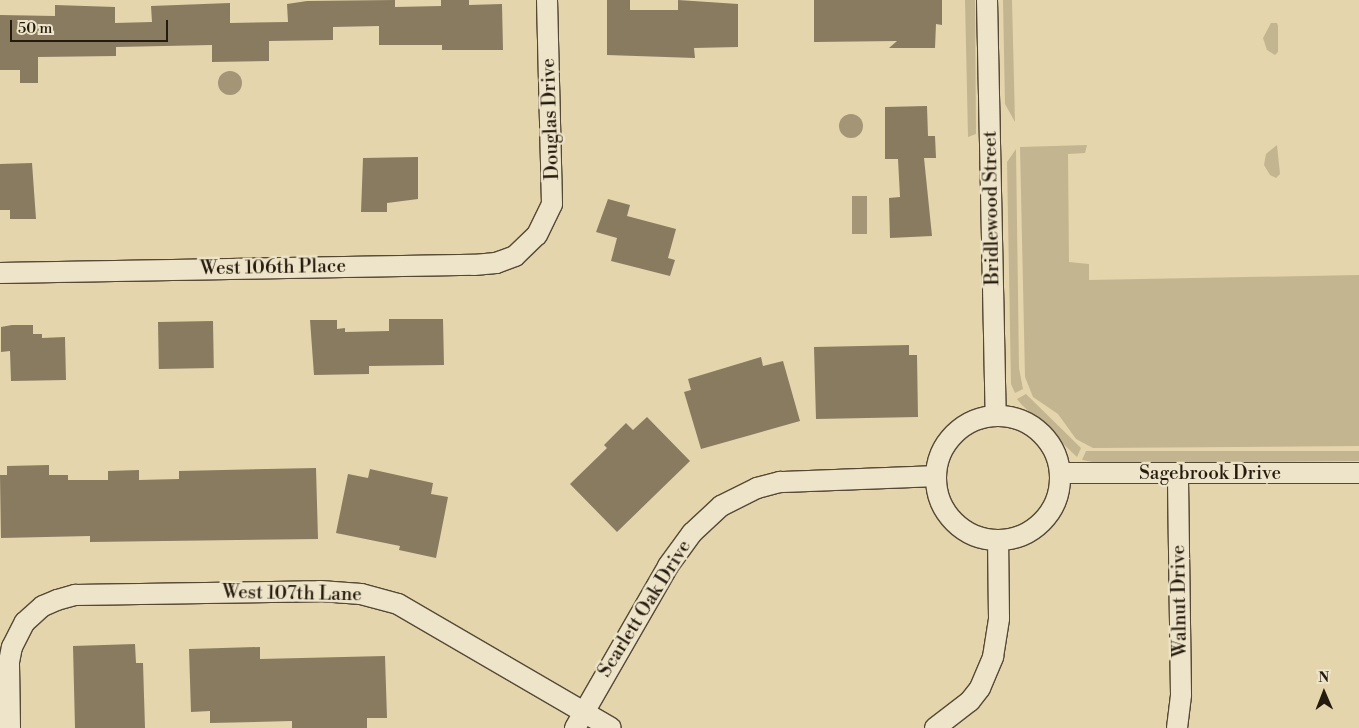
<!DOCTYPE html>
<style>
body{margin:0}
#map{position:relative;width:1359px;height:728px;overflow:hidden;background:#e4d5ac;font-family:"Libre Bodoni",serif}
div>[style]{position:absolute}
[style*='--x']{left:calc(var(--x)*1px);top:calc(var(--y)*1px);width:calc(var(--w)*1px);rotate:calc(var(--a)*1deg)}
.green>*{inset:0;background:#c4b591}
.water>*{inset:0;background:#a39576;transform-origin:0 0}
.round{border-radius:50%}
.building>*{inset:0;background:#887b60;transform-origin:0 0}
.roads{filter:drop-shadow(1px 0 #554936) drop-shadow(-1px 0 #554936) drop-shadow(0 1px #554936) drop-shadow(0 -1px #554936)}
.street>*{height:20px;margin:-10px;padding:0 10px;transform-origin:10px;border-radius:10px;background:#ede4c9}
.street>.ring{margin:-10px;padding:0;box-sizing:content-box;background:none;border:20px solid #ede4c9;border-radius:50%}
span{translate:-50% -50%;white-space:nowrap;text-align:center;line-height:1.15;-webkit-text-stroke:4.5px #ede4c9;paint-order:stroke}
.street-label{font-size:19px;color:#251a0e}
.north{position:absolute;left:1299px;top:668px;width:50px;height:50px;-webkit-text-stroke:4px #ede4c9;paint-order:stroke;rotate:359deg;font-size:14px;font-weight:700;line-height:20px;text-align:center;color:#251a0e}
.north::after{content:'';display:block;margin:auto;width:18px;height:22px;background:#251a0e;clip-path:polygon(50% 0,100% 100%,50% 72%,0 100%)}
.scale{position:absolute;left:10px;top:20px;width:158px;height:22px;box-sizing:border-box;border:2px solid #251a0e;border-top:0;padding-left:6px;font-size:15px;line-height:18px;white-space:nowrap;color:#251a0e;-webkit-text-stroke:4px #ede4c9;paint-order:stroke}
</style>
<div id="map">
<div class="green">
<i style="clip-path:polygon(965px 0,975px 0,976px 134px,968px 137px)"></i>
<i style="clip-path:polygon(1003px 0,1012px 0,1015px 122px,1005px 104px)"></i>
<i style="clip-path:polygon(1271px 23px,1277px 23px,1278px 26px,1278px 52px,1275px 55px,1267px 50px,1263px 38px)"></i>
<i style="clip-path:polygon(1087px 145px,1085px 153px,1068px 154px,1069px 262px,1089px 264px,1089px 280px,1359px 275px,1359px 446px,1093px 448px,1076px 439px,1058px 414px,1033px 397px,1025px 377px,1020px 147px)"></i>
<i style="clip-path:polygon(1277px 145px,1280px 174px,1276px 178px,1270px 175px,1264px 165px,1266px 154px)"></i>
<i style="clip-path:polygon(1016px 149px,1019px 368px,1023px 389px,1015px 393px,1011px 384px,1007px 162px)"></i>
<i style="clip-path:polygon(1026px 394px,1081px 448px,1077px 457px,1021px 404px,1017px 399px)"></i>
<i style="clip-path:polygon(1086px 451px,1359px 451px,1359px 461px,1098px 463px,1082px 460px)"></i>
</div>
<div class="water">
<i class="round" style="left:218px;top:71px;width:24px;height:24px"></i>
<i class="round" style="left:839px;top:114px;width:24px;height:24px"></i>
<i style="left:852px;top:196px;width:15px;height:38px"></i>
</div>
<div class="building">
<i style="clip-path:polygon(395px 0,395px 7px,441px 6px,441px 0,469px 0,469px 5px,502px 4px,503px 50px,442px 50px,442px 45px,379px 45px,379px 26px,333px 27px,333px 40px,269px 41px,269px 61px,212px 62px,212px 45px,116px 47px,116px 56px,38px 57px,38px 83px,20px 83px,20px 70px,0 70px,0 15px,55px 16px,55px 5px,115px 7px,115px 23px,152px 22px,151px 6px,230px 3px,230px 23px,288px 22px,287px 4px,307px 1px)"></i>
<i style="clip-path:polygon(607px 0,630px 0,630px 10px,678px 10px,678px 0,738px 4px,738px 47px,694px 48px,695px 58px,607px 55px)"></i>
<i style="clip-path:polygon(814px 0,942px 0,942px 25px,936px 24px,935px 48px,889px 48px,897px 41px,814px 42px)"></i>
<i style="clip-path:polygon(927px 106px,928px 136px,935px 136px,936px 158px,924px 158px,932px 236px,890px 238px,889px 198px,900px 197px,898px 159px,885px 159px,885px 107px)"></i>
<i style="clip-path:polygon(418px 157px,418px 199px,387px 203px,387px 212px,361px 212px,363px 158px)"></i>
<i style="clip-path:polygon(32px 163px,36px 219px,10px 219px,10px 210px,0 210px,0 164px)"></i>
<i style="clip-path:polygon(608px 199px,630px 205px,627px 216px,676px 229px,668px 258px,675px 260px,670px 276px,611px 261px,617px 238px,596px 232px)"></i>
<i style="clip-path:polygon(389px 319px,443px 319px,444px 365px,369px 366px,369px 374px,314px 375px,310px 320px,337px 320px,337px 329px,345px 328px,345px 332px,389px 331px)"></i>
<i style="left:213px;top:321px;width:47px;height:55px;rotate:89deg"></i>
<i style="clip-path:polygon(12px 325px,33px 325px,33px 334px,42px 334px,42px 338px,65px 337px,66px 380px,11px 381px,10px 351px,1px 352px,1px 327px)"></i>
<i style="clip-path:polygon(909px 345px,909px 355px,917px 355px,918px 417px,816px 419px,814px 347px)"></i>
<i style="clip-path:polygon(761px 357px,763px 366px,783px 361px,800px 421px,701px 449px,684px 392px,691px 390px,688px 379px)"></i>
<i style="clip-path:polygon(647px 417px,690px 461px,617px 532px,570px 484px,607px 448px,604px 445px,626px 423px,633px 430px)"></i>
<i style="clip-path:polygon(49px 465px,49px 475px,68px 475px,68px 480px,108px 480px,108px 471px,139px 470px,139px 480px,179px 479px,179px 471px,316px 468px,318px 539px,90px 542px,90px 536px,1px 538px,0 475px,7px 475px,7px 466px)"></i>
<i style="clip-path:polygon(370px 469px,433px 483px,431px 494px,448px 497px,436px 558px,399px 550px,400px 546px,336px 533px,348px 474px,368px 478px)"></i>
<i style="clip-path:polygon(135px 644px,136px 663px,143px 663px,145px 728px,75px 728px,73px 646px)"></i>
<i style="clip-path:polygon(260px 647px,260px 659px,385px 656px,387px 718px,367px 718px,367px 728px,292px 728px,292px 721px,210px 723px,210px 711px,191px 712px,189px 649px)"></i>
</div>
<div class="roads">
<div class="street">
<i style="--x:987;--y:0;--w:416;--a:88.8"></i>
<i style="--x:0;--y:273;--w:474;--a:-1"></i>
<i style="--x:474;--y:265;--w:22;--a:-5"></i>
<i style="--x:496;--y:263;--w:20;--a:-20"></i>
<i style="--x:515;--y:256;--w:30;--a:-44"></i>
<i style="--x:537;--y:235;--w:34;--a:-64"></i>
<i style="--x:552;--y:204;--w:204;--a:-91.4"></i>
<i class="ring" style="left:936px;top:416px;width:104px;height:104px"></i>
<i style="--x:1060;--y:473;--w:299;--a:0"></i>
<i style="--x:10;--y:728;--w:66;--a:-90.9"></i>
<i style="--x:9;--y:662;--w:15;--a:-79"></i>
<i style="--x:12;--y:647;--w:28;--a:-63"></i>
<i style="--x:25;--y:622;--w:24;--a:-42"></i>
<i style="--x:43;--y:606;--w:15;--a:-23"></i>
<i style="--x:57;--y:600;--w:19;--a:-16"></i>
<i style="--x:75;--y:595;--w:245;--a:-0.9"></i>
<i style="--x:320;--y:591;--w:41;--a:4.2"></i>
<i style="--x:361;--y:594;--w:38;--a:15"></i>
<i style="--x:398;--y:604;--w:246;--a:30.2"></i>
<i style="--x:575;--y:728;--w:187;--a:-60.1"></i>
<i style="--x:668;--y:566;--w:41;--a:-54"></i>
<i style="--x:692;--y:533;--w:40;--a:-43"></i>
<i style="--x:721;--y:506;--w:40;--a:-26.6"></i>
<i style="--x:757;--y:488;--w:24;--a:-15"></i>
<i style="--x:780;--y:482;--w:155;--a:-2.2"></i>
<i style="--x:935;--y:728;--w:44;--a:-37.6"></i>
<i style="--x:970;--y:701;--w:16;--a:-52"></i>
<i style="--x:980;--y:688;--w:34;--a:-67"></i>
<i style="--x:993;--y:657;--w:39;--a:-81"></i>
<i style="--x:999;--y:618;--w:78;--a:-90.7"></i>
<i style="--x:1177;--y:728;--w:34;--a:-83"></i>
<i style="--x:1181;--y:694;--w:219;--a:-90.8"></i>
</div>
</div>
<div class="street-label">
<span style="left:551px;top:119px;rotate:-92deg">Douglas Drive</span>
<span style="left:992px;top:208px;rotate:-91deg">Bridlewood Street</span>
<span style="left:273px;top:268px;rotate:-1deg">West 106th Place</span>
<span style="left:1210px;top:474px">Sagebrook Drive</span>
<span style="left:292px;top:594px;rotate:1deg">West 107th Lane</span>
<span style="left:1180px;top:601px;rotate:-91deg">Walnut Drive</span>
<span style="left:645px;top:609px;rotate:-58deg">Scarlett Oak Drive</span>
</div>
<div class="north">N</div>
<div class="scale">50 m</div>
</div>
